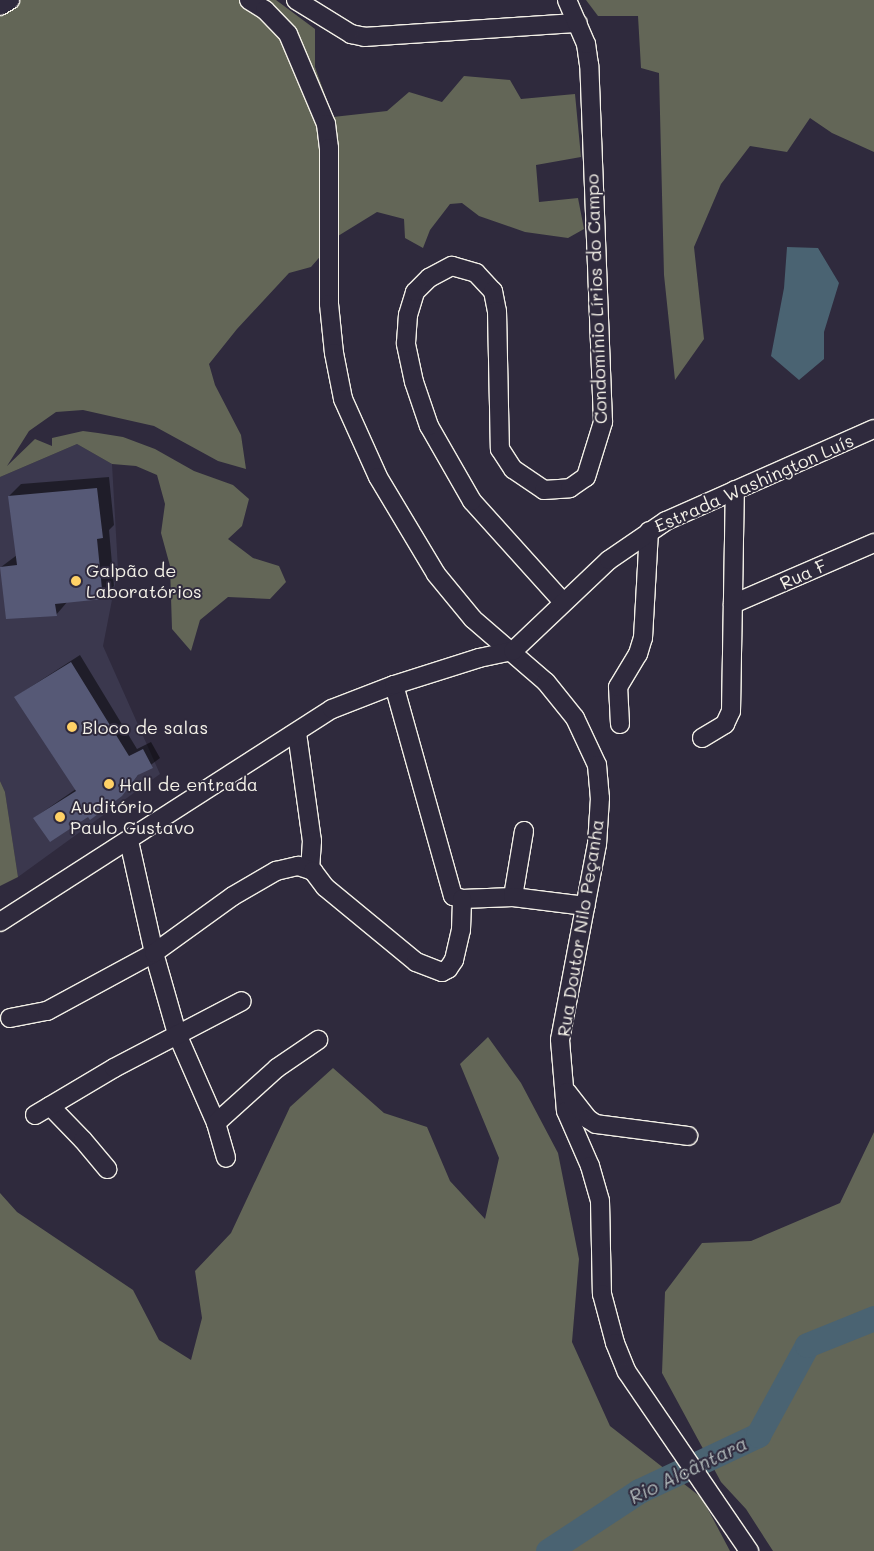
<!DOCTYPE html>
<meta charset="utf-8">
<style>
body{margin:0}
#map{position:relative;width:874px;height:1551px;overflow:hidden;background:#2f2a3d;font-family:Mali,sans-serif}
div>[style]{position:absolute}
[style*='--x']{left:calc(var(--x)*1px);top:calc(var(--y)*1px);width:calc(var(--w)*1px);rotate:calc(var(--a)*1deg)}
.built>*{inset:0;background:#3b384e}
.green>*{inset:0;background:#636657}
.water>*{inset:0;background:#4a6372}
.shadow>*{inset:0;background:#0007}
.river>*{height:25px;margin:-12.5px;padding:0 12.5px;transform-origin:12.5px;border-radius:12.5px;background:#4a6372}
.building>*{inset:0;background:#565976}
.roads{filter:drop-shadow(1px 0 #f4f1e8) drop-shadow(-1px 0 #f4f1e8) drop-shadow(0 1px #f4f1e8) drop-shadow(0 -1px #f4f1e8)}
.minor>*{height:18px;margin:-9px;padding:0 9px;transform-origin:9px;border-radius:9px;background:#2f2a3d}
.dots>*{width:14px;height:14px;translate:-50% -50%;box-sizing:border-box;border:2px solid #2f2a3d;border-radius:50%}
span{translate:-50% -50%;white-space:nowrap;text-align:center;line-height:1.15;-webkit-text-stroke:4px #2f2a3d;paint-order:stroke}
.street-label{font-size:18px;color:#f4f1e8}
.poi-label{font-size:18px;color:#f4f1e8}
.left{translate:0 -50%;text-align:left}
.water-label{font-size:19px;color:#b0b8b9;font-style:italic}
</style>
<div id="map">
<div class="built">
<i style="clip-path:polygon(77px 444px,112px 464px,118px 569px,103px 646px,160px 774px,18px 877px,5px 792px,0 781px,0 477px)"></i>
</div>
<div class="green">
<i style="clip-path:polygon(0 0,276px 0,315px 29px,315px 67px,333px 117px,387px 111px,409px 92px,442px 102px,464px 76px,510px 80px,521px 99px,575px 94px,581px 157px,536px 165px,539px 202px,578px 198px,584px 229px,568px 238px,525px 232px,479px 216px,462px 203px,450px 204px,430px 230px,423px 248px,405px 238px,404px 219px,377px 212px,338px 236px,311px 267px,289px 273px,237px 329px,209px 364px,215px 385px,241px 435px,246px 469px,218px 461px,154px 426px,83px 410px,56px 412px,29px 431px,7px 466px,35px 439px,52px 446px,52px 438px,83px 431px,98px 433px,123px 437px,155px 449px,194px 471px,233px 485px,249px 499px,242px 526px,228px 539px,253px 558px,279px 566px,286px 582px,270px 599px,228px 597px,200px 620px,191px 651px,172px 629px,170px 566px,161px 533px,165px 504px,157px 475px,136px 466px,112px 464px,77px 444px,0 477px)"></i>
<i style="clip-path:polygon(586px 0,874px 0,874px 152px,832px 133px,810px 118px,787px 152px,750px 146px,721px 184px,694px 247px,704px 339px,675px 380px,664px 275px,659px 73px,641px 68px,638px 16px,598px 16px)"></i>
<i style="clip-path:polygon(0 781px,5px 792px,18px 877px,0 886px)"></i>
<i style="clip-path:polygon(488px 1037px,521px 1083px,558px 1153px,579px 1259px,572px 1342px,610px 1426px,702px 1498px,730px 1551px,0 1551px,0 1193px,17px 1212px,133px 1290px,159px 1340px,191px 1360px,202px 1318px,195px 1271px,231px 1233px,290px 1107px,333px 1068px,384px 1113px,427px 1127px,450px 1181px,485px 1219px,499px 1158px,460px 1064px)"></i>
<i style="clip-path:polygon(874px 1132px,874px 1551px,773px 1551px,746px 1509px,721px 1482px,662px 1373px,665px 1292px,702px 1243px,751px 1241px,840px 1203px)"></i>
</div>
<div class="water">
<i style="clip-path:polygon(787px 247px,818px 248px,839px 283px,824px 332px,824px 359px,799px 380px,771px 356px,784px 288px)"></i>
</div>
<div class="shadow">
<i style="clip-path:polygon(109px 477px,114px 525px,109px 530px,114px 586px,102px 598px,68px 601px,56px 615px,1px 567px,17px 555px,9px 496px,21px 484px)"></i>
<i style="clip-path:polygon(80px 655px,137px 749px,151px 742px,160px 758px,140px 773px,121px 795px,88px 815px,34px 818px,76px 789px,15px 697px)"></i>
</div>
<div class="river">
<i style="--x:548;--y:1551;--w:109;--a:-33.4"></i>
<i style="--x:639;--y:1491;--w:132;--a:-25.2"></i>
<i style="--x:758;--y:1435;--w:102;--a:-61.4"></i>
<i style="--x:807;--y:1345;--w:72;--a:-21.9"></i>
</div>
<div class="building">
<i style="clip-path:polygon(97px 488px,103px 538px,97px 539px,103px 599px,55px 604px,57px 616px,6px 619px,0 567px,17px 565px,8px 496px)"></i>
<i style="clip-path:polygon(71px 662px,129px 756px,143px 749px,153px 768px,138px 775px,122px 796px,90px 820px,88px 817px,50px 842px,33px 818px,76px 791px,14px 697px)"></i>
</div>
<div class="roads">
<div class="minor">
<i style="--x:249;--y:0;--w:19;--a:32"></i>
<i style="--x:265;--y:10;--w:33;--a:46"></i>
<i style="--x:288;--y:34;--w:98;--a:67.1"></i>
<i style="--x:326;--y:124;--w:24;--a:83"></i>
<i style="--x:329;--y:148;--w:156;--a:90"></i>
<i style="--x:329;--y:304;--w:49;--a:84.2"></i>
<i style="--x:334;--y:353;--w:47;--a:78.9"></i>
<i style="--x:343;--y:399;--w:85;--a:65.8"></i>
<i style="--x:378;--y:477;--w:113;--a:59.1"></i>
<i style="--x:436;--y:574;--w:58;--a:50.6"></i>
<i style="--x:473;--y:619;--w:96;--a:40.8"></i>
<i style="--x:546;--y:682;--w:46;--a:51.1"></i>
<i style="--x:575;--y:718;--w:52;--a:64.9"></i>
<i style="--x:597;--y:765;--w:33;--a:85"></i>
<i style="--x:600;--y:798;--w:46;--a:93.7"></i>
<i style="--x:597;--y:844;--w:199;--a:100.7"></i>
<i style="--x:560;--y:1040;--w:71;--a:85.2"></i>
<i style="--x:566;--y:1111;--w:60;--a:66.4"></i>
<i style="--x:590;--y:1166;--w:36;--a:74"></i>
<i style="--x:600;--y:1201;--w:93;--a:88.8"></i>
<i style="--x:602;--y:1294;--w:51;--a:75.1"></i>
<i style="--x:615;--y:1343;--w:31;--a:68"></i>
<i style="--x:627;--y:1372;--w:217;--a:55.7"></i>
<i style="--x:296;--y:0;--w:65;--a:31.7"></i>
<i style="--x:351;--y:34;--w:14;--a:12"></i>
<i style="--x:365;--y:37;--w:213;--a:-3.8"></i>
<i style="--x:0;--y:6;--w:12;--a:-31"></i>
<i style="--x:563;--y:602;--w:136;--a:-132"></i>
<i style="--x:472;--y:501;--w:86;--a:-119.8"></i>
<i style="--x:429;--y:426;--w:46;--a:-108.8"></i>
<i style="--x:414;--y:382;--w:40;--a:-102"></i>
<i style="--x:406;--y:343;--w:28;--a:-86"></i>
<i style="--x:408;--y:315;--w:24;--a:-73"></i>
<i style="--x:415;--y:292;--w:20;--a:-45"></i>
<i style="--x:429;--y:278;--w:26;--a:-28"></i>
<i style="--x:452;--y:266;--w:25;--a:16"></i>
<i style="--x:476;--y:273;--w:25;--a:47"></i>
<i style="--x:493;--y:291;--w:20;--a:79"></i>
<i style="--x:497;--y:311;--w:138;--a:88.8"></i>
<i style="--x:500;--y:449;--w:24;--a:57"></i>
<i style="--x:513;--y:469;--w:37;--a:34"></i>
<i style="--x:544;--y:490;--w:26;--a:-4"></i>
<i style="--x:570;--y:488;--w:19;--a:-35"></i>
<i style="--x:586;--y:477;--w:58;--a:-72.8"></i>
<i style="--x:603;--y:422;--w:357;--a:-92.2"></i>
<i style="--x:589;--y:65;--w:21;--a:-98"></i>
<i style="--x:586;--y:44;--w:48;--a:-113.4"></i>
<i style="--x:733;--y:604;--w:154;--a:-23.4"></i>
<i style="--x:394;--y:685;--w:219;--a:74.4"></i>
<i style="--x:453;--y:896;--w:9;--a:18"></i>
<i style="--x:462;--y:899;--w:51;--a:-2.2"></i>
<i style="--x:620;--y:724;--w:37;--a:-93"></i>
<i style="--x:618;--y:687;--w:39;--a:-59"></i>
<i style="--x:638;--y:654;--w:17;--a:-73"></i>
<i style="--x:643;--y:638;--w:107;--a:-86.8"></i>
<i style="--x:297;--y:733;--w:109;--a:82.1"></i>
<i style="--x:312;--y:841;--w:29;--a:94"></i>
<i style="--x:702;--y:738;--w:27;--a:-31"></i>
<i style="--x:725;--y:724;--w:14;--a:-65"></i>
<i style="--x:731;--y:711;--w:221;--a:-89"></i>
<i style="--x:524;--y:831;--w:67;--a:99.5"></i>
<i style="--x:513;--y:897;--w:73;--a:7.1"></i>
<i style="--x:129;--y:841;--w:115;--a:77.4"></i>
<i style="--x:154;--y:953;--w:84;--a:74.1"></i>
<i style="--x:177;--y:1034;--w:97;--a:66.3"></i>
<i style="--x:216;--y:1123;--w:36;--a:74"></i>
<i style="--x:0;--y:922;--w:394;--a:-32.7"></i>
<i style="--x:332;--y:709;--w:66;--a:-21.2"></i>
<i style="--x:394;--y:685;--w:89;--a:-17.6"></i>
<i style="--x:479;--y:658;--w:35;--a:-12"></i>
<i style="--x:513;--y:651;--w:132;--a:-43.5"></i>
<i style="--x:609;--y:560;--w:69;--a:-34.4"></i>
<i style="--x:666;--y:521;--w:227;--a:-23.9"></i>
<i style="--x:10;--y:1018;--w:38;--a:-11"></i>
<i style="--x:47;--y:1011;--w:122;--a:-28.5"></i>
<i style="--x:154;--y:953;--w:97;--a:-35.8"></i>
<i style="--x:233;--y:896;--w:50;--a:-30.2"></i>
<i style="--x:276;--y:871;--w:23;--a:-13"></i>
<i style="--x:298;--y:866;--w:16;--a:18"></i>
<i style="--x:313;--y:871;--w:20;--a:53"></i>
<i style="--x:325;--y:887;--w:118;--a:39.5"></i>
<i style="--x:416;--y:962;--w:28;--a:21"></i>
<i style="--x:442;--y:972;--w:7;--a:-27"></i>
<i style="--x:448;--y:969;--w:11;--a:-56"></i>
<i style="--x:454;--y:960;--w:31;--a:-77"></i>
<i style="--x:461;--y:930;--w:31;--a:-88"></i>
<i style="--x:567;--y:1092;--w:34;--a:52"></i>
<i style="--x:588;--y:1119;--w:9;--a:32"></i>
<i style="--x:596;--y:1124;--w:93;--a:7.4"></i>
<i style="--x:50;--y:1106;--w:47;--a:45.9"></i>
<i style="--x:83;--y:1140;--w:38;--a:50"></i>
<i style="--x:35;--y:1115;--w:92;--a:-30.7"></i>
<i style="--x:114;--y:1068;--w:144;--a:-27.6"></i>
<i style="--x:216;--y:1123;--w:82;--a:-42"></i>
<i style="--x:277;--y:1068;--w:50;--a:-34.3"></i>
</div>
</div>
<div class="dots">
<i style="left:76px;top:581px;background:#ffd166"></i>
<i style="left:72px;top:727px;background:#ffd166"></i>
<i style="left:109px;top:784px;background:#ffd166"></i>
<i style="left:60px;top:817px;background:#ffd166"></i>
</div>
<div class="street-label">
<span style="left:596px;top:299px;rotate:-92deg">Condomínio Lírios do Campo</span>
<span style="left:754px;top:483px;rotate:-24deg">Estrada Washington Luís</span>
<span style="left:803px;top:574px;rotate:-24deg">Rua F</span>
<span style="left:580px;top:928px;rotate:-81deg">Rua Doutor Nilo Peçanha</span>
</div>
<div class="poi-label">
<span class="left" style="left:86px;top:581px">Galpão de<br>Laboratórios</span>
<span class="left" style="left:82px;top:727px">Bloco de salas</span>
<span class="left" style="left:119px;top:784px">Hall de entrada</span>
<span class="left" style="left:70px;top:817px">Auditório<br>Paulo Gustavo</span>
</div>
<div class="water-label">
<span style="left:688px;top:1470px;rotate:-26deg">Rio Alcântara</span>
</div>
</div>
